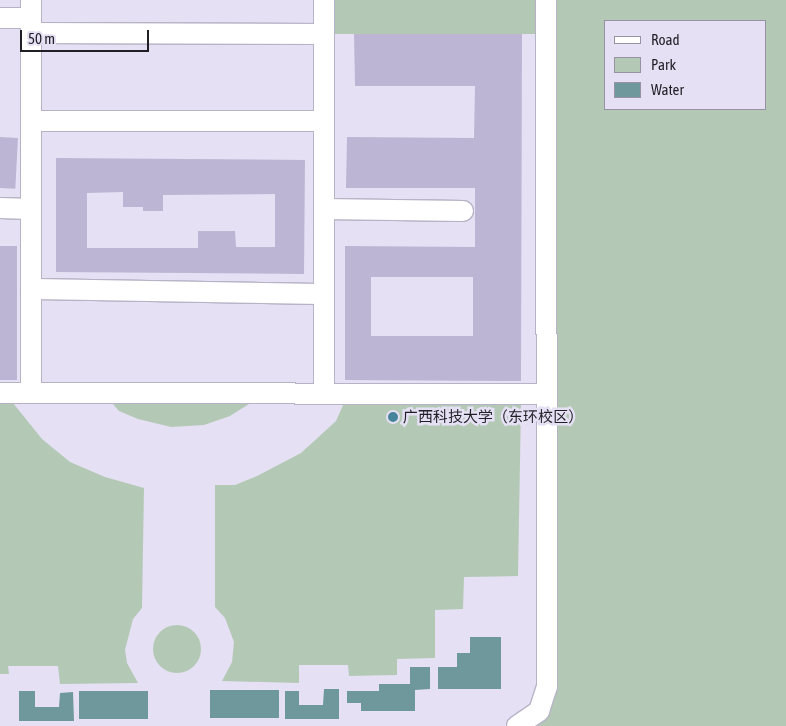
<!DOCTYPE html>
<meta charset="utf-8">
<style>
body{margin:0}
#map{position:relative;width:786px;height:726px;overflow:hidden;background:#e5e0f4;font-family:"Asap Condensed","Noto Sans SC",sans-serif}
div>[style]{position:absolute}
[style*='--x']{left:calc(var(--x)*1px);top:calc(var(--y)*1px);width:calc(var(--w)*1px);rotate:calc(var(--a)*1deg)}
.green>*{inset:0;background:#b4c9b5}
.round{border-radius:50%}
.water>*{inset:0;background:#6f989d;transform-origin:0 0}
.building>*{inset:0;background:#bcb5d4;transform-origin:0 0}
.roads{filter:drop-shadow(1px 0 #b7b3c6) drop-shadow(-1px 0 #b7b3c6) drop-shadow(0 1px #b7b3c6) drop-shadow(0 -1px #b7b3c6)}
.minor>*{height:20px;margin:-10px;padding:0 10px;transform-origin:10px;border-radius:10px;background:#fff}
.dots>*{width:14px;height:14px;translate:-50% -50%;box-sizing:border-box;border:2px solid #e5e0f4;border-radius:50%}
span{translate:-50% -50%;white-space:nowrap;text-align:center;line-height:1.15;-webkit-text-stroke:5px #e5e0f4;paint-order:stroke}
.poi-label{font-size:15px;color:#211f26}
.left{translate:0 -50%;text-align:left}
.legend{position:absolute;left:604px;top:20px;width:162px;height:90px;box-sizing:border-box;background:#e5e0f4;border:1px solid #9793a2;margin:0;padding:6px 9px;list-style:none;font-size:15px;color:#211f26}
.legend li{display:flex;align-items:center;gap:10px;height:25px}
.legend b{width:25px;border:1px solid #9793a2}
.scale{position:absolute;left:20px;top:30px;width:129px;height:22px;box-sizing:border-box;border:2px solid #211f26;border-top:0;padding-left:6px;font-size:15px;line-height:18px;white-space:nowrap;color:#211f26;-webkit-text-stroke:4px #e5e0f4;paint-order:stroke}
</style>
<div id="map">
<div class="green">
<i style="clip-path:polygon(evenodd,326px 0,786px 0,786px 726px,517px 726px,539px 711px,546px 34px,324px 34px,326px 0,605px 21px,765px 21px,765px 109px,605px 109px,605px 21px)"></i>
<i style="clip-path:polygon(0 403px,13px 403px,42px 439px,70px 462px,105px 477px,144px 488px,142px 608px,133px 619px,125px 650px,127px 663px,138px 683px,60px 684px,58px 666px,8px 666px,9px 674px,0 674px)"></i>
<i style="clip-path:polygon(112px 403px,249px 404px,230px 416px,204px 425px,171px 427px,138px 419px,119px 411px)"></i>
<i style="clip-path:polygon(344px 403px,521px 405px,518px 576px,464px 577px,463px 609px,435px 610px,435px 658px,397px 659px,397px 675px,349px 676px,348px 665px,299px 665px,299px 683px,222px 681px,232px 662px,234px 642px,225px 618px,215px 607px,215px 485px,235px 485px,257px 476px,301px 453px,336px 421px)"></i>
<i class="round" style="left:153px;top:625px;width:48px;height:48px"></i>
</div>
<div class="water">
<i style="clip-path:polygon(470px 637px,501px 637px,501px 689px,438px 689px,438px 667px,457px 667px,457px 653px,470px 653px)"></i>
<i style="clip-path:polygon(410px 667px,430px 667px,430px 689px,415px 690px,415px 711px,361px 711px,361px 703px,347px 703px,347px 691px,379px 691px,379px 684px,410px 684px)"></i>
<i style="clip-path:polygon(324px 689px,339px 689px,339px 719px,285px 719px,285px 691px,299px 691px,299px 705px,323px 705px)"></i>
<i style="left:210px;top:690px;width:69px;height:28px"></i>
<i style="clip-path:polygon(19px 691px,35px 691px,35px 707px,59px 707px,60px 693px,73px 692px,74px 721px,19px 721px)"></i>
<i style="left:79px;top:691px;width:69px;height:28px"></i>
</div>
<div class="building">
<i style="clip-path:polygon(evenodd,354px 34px,522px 34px,521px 381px,345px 380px,345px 246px,475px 247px,475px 188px,346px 188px,347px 137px,474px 138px,475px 86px,355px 86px,354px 34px,371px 277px,473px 277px,473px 336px,371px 336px,371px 277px)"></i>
<i style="left:0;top:137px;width:18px;height:51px;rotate:3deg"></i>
<i style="clip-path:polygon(evenodd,56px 158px,305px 160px,304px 274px,56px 272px,56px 158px,123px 192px,123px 207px,143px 207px,143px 211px,163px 211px,163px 195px,275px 194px,275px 247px,236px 247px,235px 231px,198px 231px,198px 248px,87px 248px,87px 193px,123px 192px)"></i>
<i style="left:0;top:246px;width:17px;height:134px"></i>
</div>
<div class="roads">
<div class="minor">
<i style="--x:31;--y:0;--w:393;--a:90"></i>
<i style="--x:324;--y:0;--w:393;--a:90"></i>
<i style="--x:0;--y:18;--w:31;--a:0"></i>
<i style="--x:31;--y:33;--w:293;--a:0.2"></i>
<i style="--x:31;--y:121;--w:293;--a:0"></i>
<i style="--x:0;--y:208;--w:31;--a:2"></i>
<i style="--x:324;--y:209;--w:139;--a:0.8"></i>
<i style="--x:31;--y:289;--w:293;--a:1"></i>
<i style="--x:0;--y:393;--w:547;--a:0.1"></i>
<i style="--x:517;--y:726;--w:27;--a:-34"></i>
<i style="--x:539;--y:711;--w:25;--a:-72"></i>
<i style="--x:547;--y:687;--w:687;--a:-90.08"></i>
</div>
</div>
<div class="dots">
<i style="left:393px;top:417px;background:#458499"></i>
</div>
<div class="poi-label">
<span class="left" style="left:403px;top:417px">广西科技大学（东环校区）</span>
</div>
<ul class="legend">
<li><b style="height:6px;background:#fff"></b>Road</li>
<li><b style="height:14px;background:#b4c9b5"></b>Park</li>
<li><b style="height:14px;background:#6f989d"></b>Water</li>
</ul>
<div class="scale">50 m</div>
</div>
